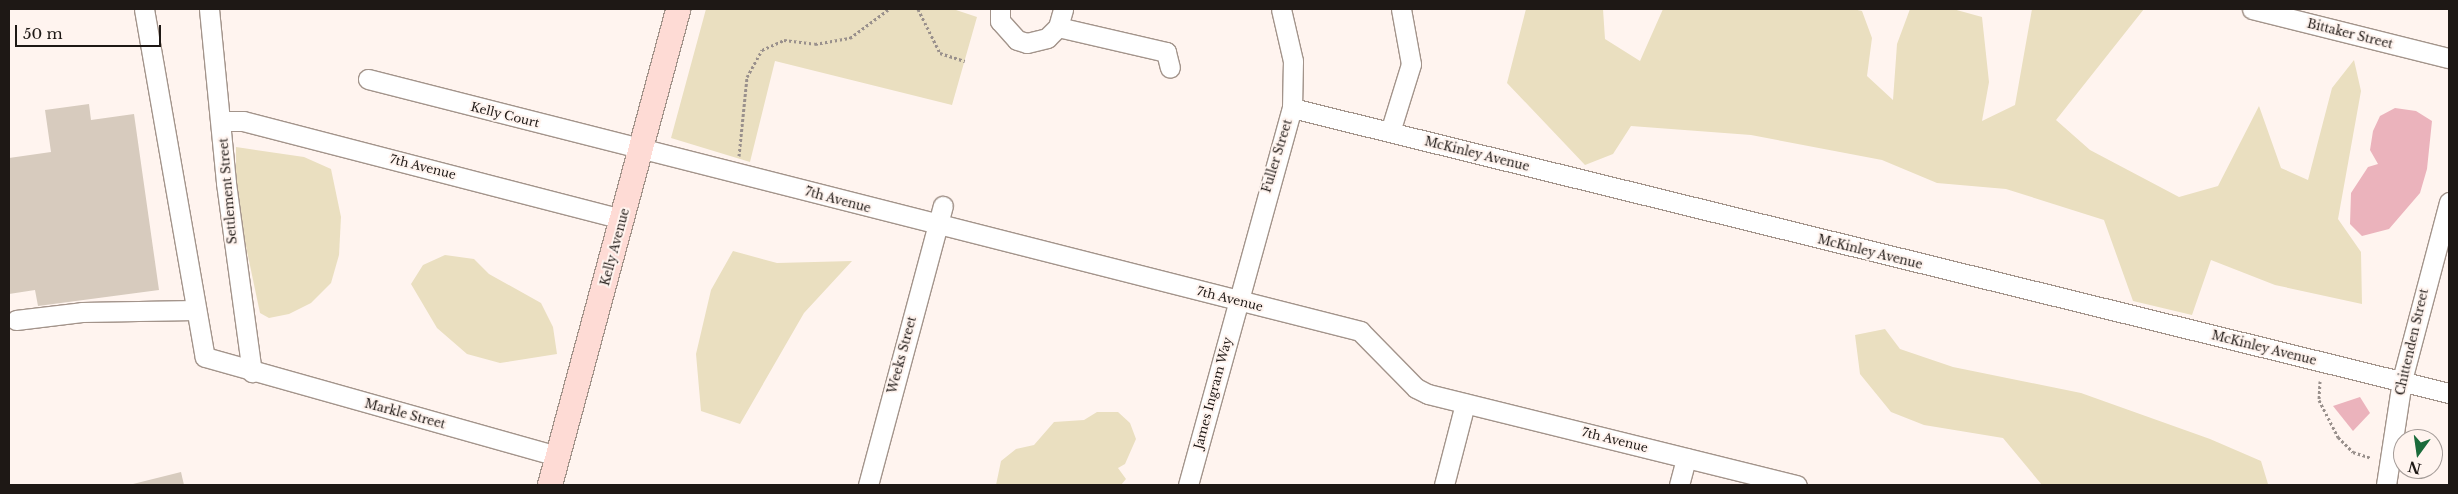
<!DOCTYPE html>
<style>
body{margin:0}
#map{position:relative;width:2458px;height:494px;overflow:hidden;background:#fff4ef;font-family:"Libre Baskerville",serif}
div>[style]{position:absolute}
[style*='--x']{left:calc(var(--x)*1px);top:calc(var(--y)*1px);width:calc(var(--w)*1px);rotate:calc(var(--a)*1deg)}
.green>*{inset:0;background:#eadfc0}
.water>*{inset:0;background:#ebb3bc}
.building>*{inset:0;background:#d7cbbe}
.path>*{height:3px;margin-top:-1.5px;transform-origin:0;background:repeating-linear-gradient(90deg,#99908c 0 2.5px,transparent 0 5px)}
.roads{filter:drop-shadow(1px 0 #a3948b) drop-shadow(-1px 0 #a3948b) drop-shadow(0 1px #a3948b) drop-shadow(0 -1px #a3948b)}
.minor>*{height:19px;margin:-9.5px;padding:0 9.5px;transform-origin:9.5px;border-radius:9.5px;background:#fff}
.major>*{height:24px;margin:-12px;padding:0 12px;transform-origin:12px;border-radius:12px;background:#fedbd5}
span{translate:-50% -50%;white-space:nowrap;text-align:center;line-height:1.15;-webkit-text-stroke:4px #fff4ef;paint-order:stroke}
.street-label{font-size:12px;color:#1e1815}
.frame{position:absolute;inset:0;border:10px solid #1e1815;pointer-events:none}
.north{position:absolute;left:2393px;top:429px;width:50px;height:50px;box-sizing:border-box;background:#fff4ef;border:1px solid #a59c98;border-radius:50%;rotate:194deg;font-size:14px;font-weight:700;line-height:20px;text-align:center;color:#1e1815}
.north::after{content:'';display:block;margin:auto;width:18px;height:22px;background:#1a6b3b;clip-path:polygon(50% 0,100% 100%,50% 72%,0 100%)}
.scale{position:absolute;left:15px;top:25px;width:146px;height:22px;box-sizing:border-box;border:2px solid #1e1815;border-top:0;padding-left:6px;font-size:15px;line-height:18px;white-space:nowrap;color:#1e1815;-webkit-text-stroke:4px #fff4ef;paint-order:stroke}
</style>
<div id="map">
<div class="green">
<div style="clip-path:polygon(706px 9px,953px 9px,977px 17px,952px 105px,775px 61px,750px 162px,671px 138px)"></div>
<div style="clip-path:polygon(1526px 9px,1603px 9px,1605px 39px,1640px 61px,1663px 9px,1853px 9px,1862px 11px,1872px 38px,1867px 76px,1893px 100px,1897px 44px,1910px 9px,1953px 9px,1982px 17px,1989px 82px,1982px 121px,2015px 105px,2032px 9px,2144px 9px,2056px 120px,2090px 150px,2179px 197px,2218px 186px,2259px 106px,2281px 168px,2308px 180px,2332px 88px,2354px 60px,2361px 91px,2338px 219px,2361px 252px,2362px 304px,2275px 285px,2211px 260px,2192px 315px,2133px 301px,2104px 220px,2006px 189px,1937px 183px,1882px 160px,1751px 135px,1631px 126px,1613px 154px,1585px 165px,1507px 83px)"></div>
<div style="clip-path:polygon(236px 147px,304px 157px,331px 169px,341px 217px,339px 255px,331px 283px,311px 303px,289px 314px,269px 318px,260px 313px,236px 199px)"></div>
<div style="clip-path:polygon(733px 251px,777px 263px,852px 261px,804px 313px,740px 424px,701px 411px,696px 354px,711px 290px)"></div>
<div style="clip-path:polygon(445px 255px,474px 259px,489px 274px,541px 303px,553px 327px,557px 354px,500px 363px,467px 354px,437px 328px,411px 284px,423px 265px)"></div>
<div style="clip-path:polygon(1885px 329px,1900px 349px,1953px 367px,2081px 393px,2210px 439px,2261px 461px,2268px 484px,2042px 485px,2003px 438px,1924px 425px,1891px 412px,1860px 374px,1855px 335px)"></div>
<div style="clip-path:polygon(1097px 412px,1118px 412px,1130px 423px,1136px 439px,1125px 464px,1118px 468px,1126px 479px,1121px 485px,996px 485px,1001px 461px,1016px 449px,1034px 445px,1054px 422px,1084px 420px)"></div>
</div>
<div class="water">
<div style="clip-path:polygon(2395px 108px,2416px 111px,2432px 121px,2427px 169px,2420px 193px,2389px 229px,2362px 236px,2350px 224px,2351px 193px,2368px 167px,2378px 164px,2370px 150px,2373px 131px,2380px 116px)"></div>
<div style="clip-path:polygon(2360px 397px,2370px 413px,2353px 431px,2333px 406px)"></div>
</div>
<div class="building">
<div style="clip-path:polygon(89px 104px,91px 120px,134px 114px,159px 290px,38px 306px,35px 290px,9px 294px,9px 158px,51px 152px,45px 110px)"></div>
<div style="clip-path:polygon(181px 472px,184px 485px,129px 485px)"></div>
</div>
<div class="path">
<div style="--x:918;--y:9;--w:49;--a:63.4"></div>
<div style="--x:940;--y:53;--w:26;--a:18"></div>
<div style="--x:739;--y:156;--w:79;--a:-84.2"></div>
<div style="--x:747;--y:77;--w:31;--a:-61"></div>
<div style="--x:762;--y:50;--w:24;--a:-24"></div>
<div style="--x:784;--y:40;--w:31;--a:7"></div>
<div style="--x:815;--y:44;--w:36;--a:-10"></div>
<div style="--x:850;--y:38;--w:49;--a:-36.6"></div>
<div style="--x:2320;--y:381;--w:19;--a:93"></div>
<div style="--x:2319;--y:400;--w:42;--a:62.8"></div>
<div style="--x:2338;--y:437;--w:21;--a:45"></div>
<div style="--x:2353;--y:452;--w:19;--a:18"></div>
</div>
<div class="roads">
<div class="minor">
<div style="--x:144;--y:9;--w:353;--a:80.1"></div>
<div style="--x:205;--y:357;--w:366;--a:15.7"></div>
<div style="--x:209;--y:9;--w:175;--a:84.4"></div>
<div style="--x:226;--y:183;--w:191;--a:82.2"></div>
<div style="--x:1000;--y:9;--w:12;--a:90"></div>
<div style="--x:1000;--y:21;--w:25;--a:48"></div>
<div style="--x:1017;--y:40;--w:10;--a:17"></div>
<div style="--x:1027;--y:43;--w:21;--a:-14"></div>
<div style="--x:1047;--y:38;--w:16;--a:-45"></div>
<div style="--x:1058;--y:27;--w:19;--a:-74"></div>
<div style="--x:2252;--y:9;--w:203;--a:14"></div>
<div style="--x:1058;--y:27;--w:111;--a:13"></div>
<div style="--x:1166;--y:52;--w:16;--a:76"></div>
<div style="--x:368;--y:79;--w:1024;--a:14.25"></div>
<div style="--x:1360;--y:331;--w:80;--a:45.5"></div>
<div style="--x:1416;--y:388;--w:13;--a:27"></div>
<div style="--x:1428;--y:394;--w:380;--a:13.9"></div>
<div style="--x:1292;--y:108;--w:1192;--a:13.84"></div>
<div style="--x:222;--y:121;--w:21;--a:0"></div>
<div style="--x:243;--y:121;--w:392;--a:14.5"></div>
<div style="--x:1390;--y:132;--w:71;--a:-72.8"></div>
<div style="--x:1411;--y:64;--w:56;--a:-100.3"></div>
<div style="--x:16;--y:320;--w:66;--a:-6.9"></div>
<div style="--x:82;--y:312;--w:113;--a:-1"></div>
<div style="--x:868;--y:485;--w:289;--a:-75"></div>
<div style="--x:1188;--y:485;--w:391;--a:-74.6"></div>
<div style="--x:1292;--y:108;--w:47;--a:-88.8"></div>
<div style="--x:1293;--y:61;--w:53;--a:-103"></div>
<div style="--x:1444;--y:485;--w:84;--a:-75.5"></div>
<div style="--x:1679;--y:485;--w:28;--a:-75"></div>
<div style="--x:2386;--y:485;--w:106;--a:-81.3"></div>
<div style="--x:2402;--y:380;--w:184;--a:-75.2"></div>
</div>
<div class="major">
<div style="--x:550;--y:485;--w:493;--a:-74.9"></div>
</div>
</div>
<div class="street-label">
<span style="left:2350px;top:34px;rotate:14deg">Bittaker Street</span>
<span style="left:505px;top:115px;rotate:14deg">Kelly Court</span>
<span style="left:1477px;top:154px;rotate:14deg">McKinley Avenue</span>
<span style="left:1277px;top:156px;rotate:-73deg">Fuller Street</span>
<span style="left:423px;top:167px;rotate:14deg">7th Avenue</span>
<span style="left:228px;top:191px;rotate:-95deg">Settlement Street</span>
<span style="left:838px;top:200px;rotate:15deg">7th Avenue</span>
<span style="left:615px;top:247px;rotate:-75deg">Kelly Avenue</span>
<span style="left:1870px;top:252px;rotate:14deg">McKinley Avenue</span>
<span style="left:1230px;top:299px;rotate:14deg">7th Avenue</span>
<span style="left:2412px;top:342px;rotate:-77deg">Chittenden Street</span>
<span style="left:2264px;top:348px;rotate:14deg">McKinley Avenue</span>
<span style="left:902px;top:355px;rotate:-75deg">Weeks Street</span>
<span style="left:1213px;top:393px;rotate:-75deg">James Ingram Way</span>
<span style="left:405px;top:414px;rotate:15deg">Markle Street</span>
<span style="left:1615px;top:440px;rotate:14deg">7th Avenue</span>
</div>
<div class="frame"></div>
<div class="north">N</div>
<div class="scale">50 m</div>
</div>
